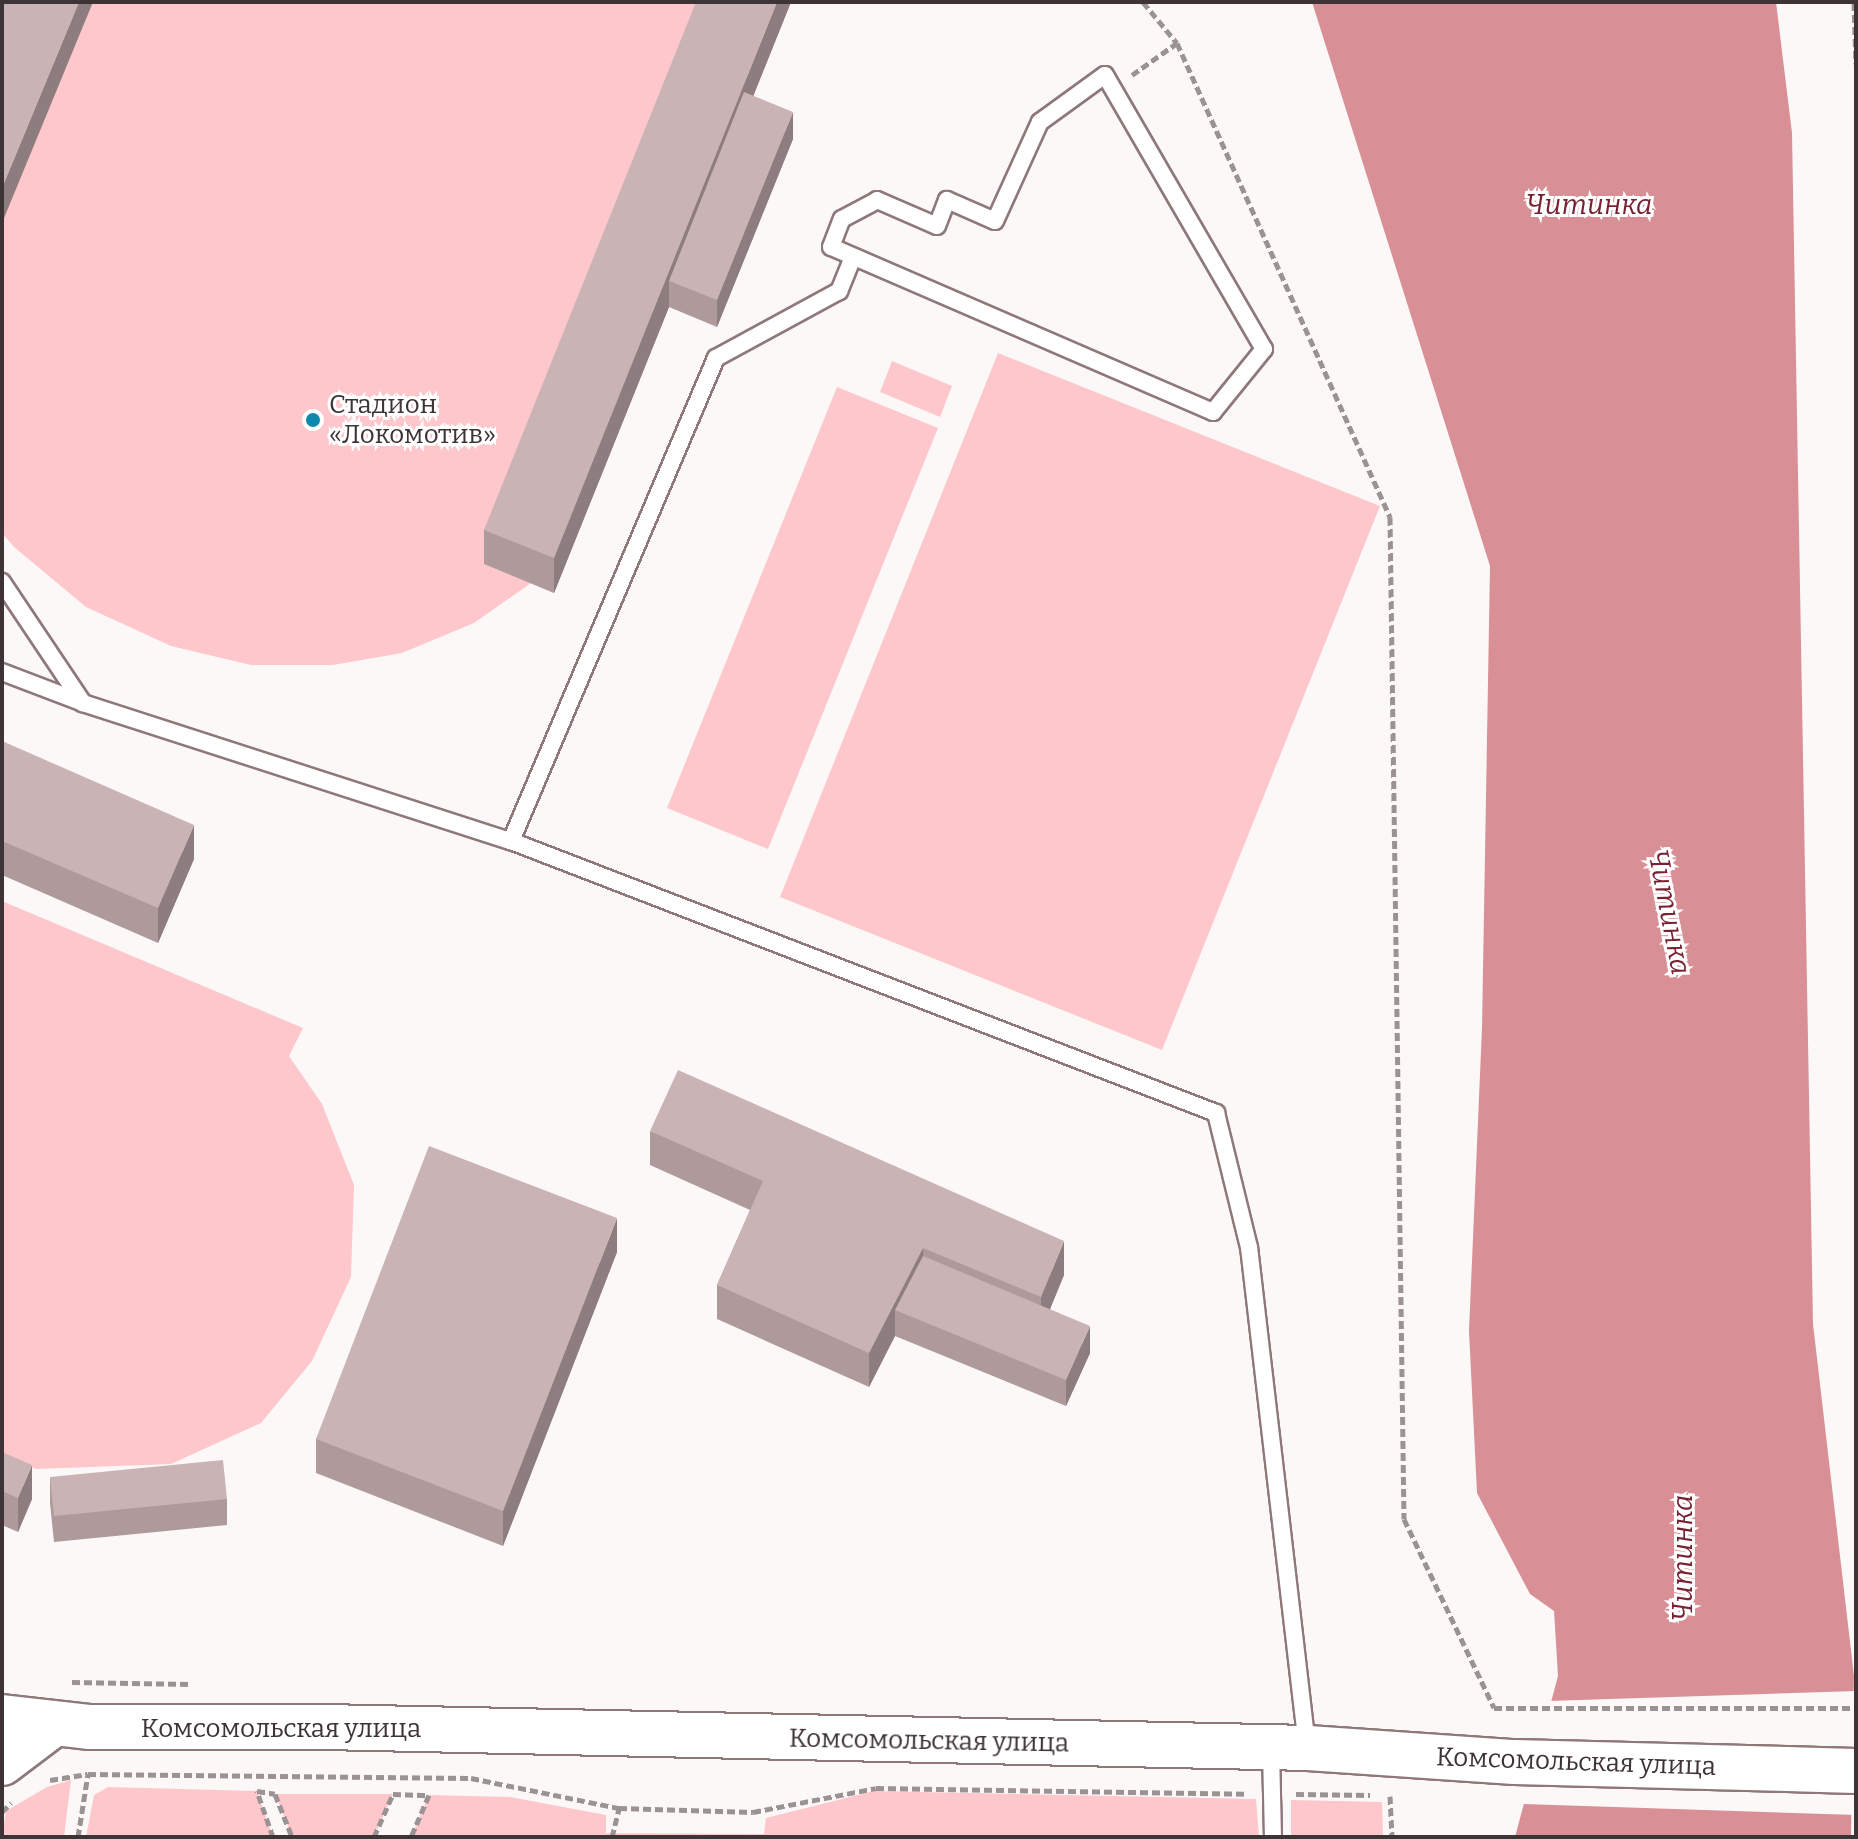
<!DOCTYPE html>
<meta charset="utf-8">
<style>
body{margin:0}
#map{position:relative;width:1858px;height:1839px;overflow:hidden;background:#fdf8f8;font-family:Bitter,serif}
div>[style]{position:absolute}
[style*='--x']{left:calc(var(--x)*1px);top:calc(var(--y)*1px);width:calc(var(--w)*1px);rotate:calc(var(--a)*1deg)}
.green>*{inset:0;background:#fec7cb}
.water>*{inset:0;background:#d88f95}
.pier>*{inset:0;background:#fdf8f8}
.path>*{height:5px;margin-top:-2.5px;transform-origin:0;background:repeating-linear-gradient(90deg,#9a9293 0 8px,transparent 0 12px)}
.roads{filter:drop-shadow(2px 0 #8e7879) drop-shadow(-2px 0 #8e7879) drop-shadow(0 2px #8e7879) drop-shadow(0 -2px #8e7879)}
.service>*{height:16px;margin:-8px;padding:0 8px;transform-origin:8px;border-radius:8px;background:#fff}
.secondary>*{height:44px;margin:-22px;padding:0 22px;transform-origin:22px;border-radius:22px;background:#fff}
.wall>*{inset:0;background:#ae9a9b}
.shaded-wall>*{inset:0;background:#8d7d7e}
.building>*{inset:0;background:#cab3b4}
.dots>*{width:22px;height:22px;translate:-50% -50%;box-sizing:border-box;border:4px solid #fff;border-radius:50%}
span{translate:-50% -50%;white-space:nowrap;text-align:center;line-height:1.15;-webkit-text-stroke:6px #fff;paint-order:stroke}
.poi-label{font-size:26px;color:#3e3435}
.left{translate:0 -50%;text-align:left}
.street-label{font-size:26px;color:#3e3435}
.water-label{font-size:28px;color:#782231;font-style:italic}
.frame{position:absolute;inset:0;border:4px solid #3e3435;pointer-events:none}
</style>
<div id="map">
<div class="green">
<div style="clip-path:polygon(13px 2px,791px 2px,554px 593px,531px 583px,474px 623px,402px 653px,333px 665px,251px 665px,171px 646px,86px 607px,14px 547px,2px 533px,2px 28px)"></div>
<div style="clip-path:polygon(998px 353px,1380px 506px,1162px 1050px,780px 897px)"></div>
<div style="clip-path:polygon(892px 361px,952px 386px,940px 417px,880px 392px)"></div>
<div style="clip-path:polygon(837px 387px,938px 428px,768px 849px,667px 808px)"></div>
<div style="clip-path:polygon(2px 901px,303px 1028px,289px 1056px,322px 1104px,354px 1185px,351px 1277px,312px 1361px,261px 1423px,171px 1464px,36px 1469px,2px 1455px)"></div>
<div style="clip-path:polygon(71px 1780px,64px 1837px,2px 1837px,6px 1811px,47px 1787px)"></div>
<div style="clip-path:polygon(108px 1787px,257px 1791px,273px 1837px,86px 1837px,94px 1795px)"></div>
<div style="clip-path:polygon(874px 1791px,1256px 1799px,1259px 1837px,411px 1837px,429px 1795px,510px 1797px,606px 1815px,606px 1833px,764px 1834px,766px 1818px)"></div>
<div style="clip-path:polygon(275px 1794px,393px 1794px,374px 1837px,292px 1837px)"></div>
<div style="clip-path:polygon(1291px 1800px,1382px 1802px,1383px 1837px,1291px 1837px)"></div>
</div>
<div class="water">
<div style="clip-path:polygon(1312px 2px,1776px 2px,1792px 133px,1813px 1324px,1854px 1676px,1851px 1837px,1515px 1837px,1558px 1676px,1554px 1611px,1530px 1594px,1477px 1493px,1469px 1331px,1482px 1028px,1490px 566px)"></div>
</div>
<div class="pier">
<div style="clip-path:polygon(1856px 1691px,1856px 1815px,1521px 1804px,1548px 1701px)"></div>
</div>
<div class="path">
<div style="--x:1143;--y:2;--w:53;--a:50.3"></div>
<div style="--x:1177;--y:43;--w:520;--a:65.8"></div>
<div style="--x:1390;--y:517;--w:1002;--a:89.2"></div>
<div style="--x:1404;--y:1519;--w:209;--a:64.5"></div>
<div style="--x:1494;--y:1708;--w:362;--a:0"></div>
<div style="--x:1854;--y:2;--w:62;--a:88.2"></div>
<div style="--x:1132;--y:75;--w:55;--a:-35.4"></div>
<div style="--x:72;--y:1682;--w:118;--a:1"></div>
<div style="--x:50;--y:1780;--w:38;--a:-9"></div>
<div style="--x:1296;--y:1794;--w:74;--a:0.8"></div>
<div style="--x:1390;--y:1796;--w:41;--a:87.2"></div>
<div style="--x:2;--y:1812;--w:13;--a:-45"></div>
<div style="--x:78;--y:1837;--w:64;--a:-81"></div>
<div style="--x:88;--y:1774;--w:383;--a:0.6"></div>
<div style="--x:471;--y:1778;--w:151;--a:11.5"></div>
<div style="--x:273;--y:1837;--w:49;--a:-109.2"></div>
<div style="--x:257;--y:1791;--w:18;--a:9"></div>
<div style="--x:275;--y:1794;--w:46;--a:68.4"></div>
<div style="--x:374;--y:1837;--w:47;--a:-66.2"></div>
<div style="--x:393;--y:1794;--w:36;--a:2"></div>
<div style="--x:429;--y:1795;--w:46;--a:113.2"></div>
<div style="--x:612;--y:1837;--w:30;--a:-76"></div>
<div style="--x:619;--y:1808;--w:134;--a:1.7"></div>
<div style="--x:753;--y:1812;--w:125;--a:-11"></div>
<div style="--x:876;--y:1788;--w:370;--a:0.9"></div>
</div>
<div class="roads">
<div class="service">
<div style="--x:1105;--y:75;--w:317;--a:59.9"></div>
<div style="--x:1264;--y:349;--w:81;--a:129"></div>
<div style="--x:1213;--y:412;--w:416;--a:-156.6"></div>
<div style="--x:831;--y:247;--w:30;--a:-69"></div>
<div style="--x:842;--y:219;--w:40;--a:-28"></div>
<div style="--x:877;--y:200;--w:65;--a:23.4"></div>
<div style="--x:937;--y:226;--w:28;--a:-69"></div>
<div style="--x:947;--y:200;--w:52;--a:23.6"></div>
<div style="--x:995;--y:221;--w:109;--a:-65.6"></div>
<div style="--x:1040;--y:122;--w:80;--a:-35.9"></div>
<div style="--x:853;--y:257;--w:37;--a:112"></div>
<div style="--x:839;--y:291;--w:140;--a:151.4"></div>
<div style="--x:716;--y:358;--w:525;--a:113"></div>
<div style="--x:511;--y:841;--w:756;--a:21.1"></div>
<div style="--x:1216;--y:1113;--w:138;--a:76.2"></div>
<div style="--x:1249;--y:1247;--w:502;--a:83.37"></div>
<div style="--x:2;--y:582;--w:146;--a:56.2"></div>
<div style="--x:83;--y:703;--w:450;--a:17.9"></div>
<div style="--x:2;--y:672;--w:87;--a:20.9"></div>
<div style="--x:1271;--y:1750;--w:87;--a:88.7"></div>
</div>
<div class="secondary">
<div style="--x:2;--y:1717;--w:89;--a:6.5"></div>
<div style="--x:90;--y:1727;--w:234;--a:0"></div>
<div style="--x:324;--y:1727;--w:984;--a:1.22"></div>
<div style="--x:1308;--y:1748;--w:207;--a:3.9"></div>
<div style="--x:1515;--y:1762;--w:341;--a:1.5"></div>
<div style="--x:2;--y:1763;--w:61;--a:-37.1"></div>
</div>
</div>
<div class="wall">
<div style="clip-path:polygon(791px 2px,753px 96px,793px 139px,717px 327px,669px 307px,554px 593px,484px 564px,484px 530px)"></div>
<div style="clip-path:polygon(2px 741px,194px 859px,158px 943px,2px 875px)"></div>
<div style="clip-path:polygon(650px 1131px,1064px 1275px,1050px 1309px,1090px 1353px,1066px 1406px,895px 1336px,869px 1387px,717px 1319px,717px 1285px,750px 1210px,650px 1165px)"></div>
<div style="clip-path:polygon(617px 1252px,503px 1546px,316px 1473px,316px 1439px)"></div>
<div style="clip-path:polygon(2px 1452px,32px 1499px,18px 1532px,2px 1525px)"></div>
<div style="clip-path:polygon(50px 1477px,227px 1499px,227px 1525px,54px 1542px,50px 1503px)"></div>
</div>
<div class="shaded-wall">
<div style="clip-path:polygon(79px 2px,93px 2px,2px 223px,2px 188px)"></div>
<div style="clip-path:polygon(777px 2px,791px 2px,678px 284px,669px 281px,669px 307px,554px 593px,554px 558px)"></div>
<div style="clip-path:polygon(793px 112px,793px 139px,717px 327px,717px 300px)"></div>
<div style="clip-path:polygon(194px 825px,194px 859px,158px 943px,158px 908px)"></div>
<div style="clip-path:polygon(617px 1218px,617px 1252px,503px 1546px,503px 1511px)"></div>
<div style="clip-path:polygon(1064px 1241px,1064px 1275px,1041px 1331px,1041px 1297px)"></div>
<div style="clip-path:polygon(923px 1248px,923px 1282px,895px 1310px,895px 1336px,869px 1387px,869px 1353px)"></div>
<div style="clip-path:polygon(1090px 1326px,1090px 1353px,1066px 1406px,1066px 1380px)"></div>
<div style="clip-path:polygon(32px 1465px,32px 1499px,18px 1532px,18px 1498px)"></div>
</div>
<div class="building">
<div style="clip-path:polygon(2px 2px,79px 2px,2px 188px)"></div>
<div style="clip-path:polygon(696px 2px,777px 2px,554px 558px,484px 530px)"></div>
<div style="clip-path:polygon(744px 92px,793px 112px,717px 300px,669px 281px)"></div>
<div style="clip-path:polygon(2px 741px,194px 825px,158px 908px,2px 841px)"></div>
<div style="clip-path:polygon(678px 1070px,1064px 1241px,1041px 1297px,923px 1248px,869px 1353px,717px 1285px,763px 1181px,650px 1131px)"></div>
<div style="clip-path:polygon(429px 1146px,617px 1218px,503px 1511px,316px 1439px)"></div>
<div style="clip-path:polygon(923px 1256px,1090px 1326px,1066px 1380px,895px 1310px)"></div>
<div style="clip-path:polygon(2px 1452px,32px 1465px,18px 1498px,2px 1491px)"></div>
<div style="clip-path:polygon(223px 1460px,227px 1499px,54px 1516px,50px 1477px)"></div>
</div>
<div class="dots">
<div style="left:313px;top:420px;background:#0e89ac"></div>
</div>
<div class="poi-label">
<span class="left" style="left:329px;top:420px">Стадион<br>«Локомотив»</span>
</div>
<div class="street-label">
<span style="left:281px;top:1729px">Комсомольская улица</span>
<span style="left:929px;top:1741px;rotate:1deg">Комсомольская улица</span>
<span style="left:1576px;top:1762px;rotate:2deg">Комсомольская улица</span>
</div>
<div class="water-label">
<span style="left:1589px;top:205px">Читинка</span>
<span style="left:1669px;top:912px;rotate:79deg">Читинка</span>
<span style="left:1683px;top:1558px;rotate:-90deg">Читинка</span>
</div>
<div class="frame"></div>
</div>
